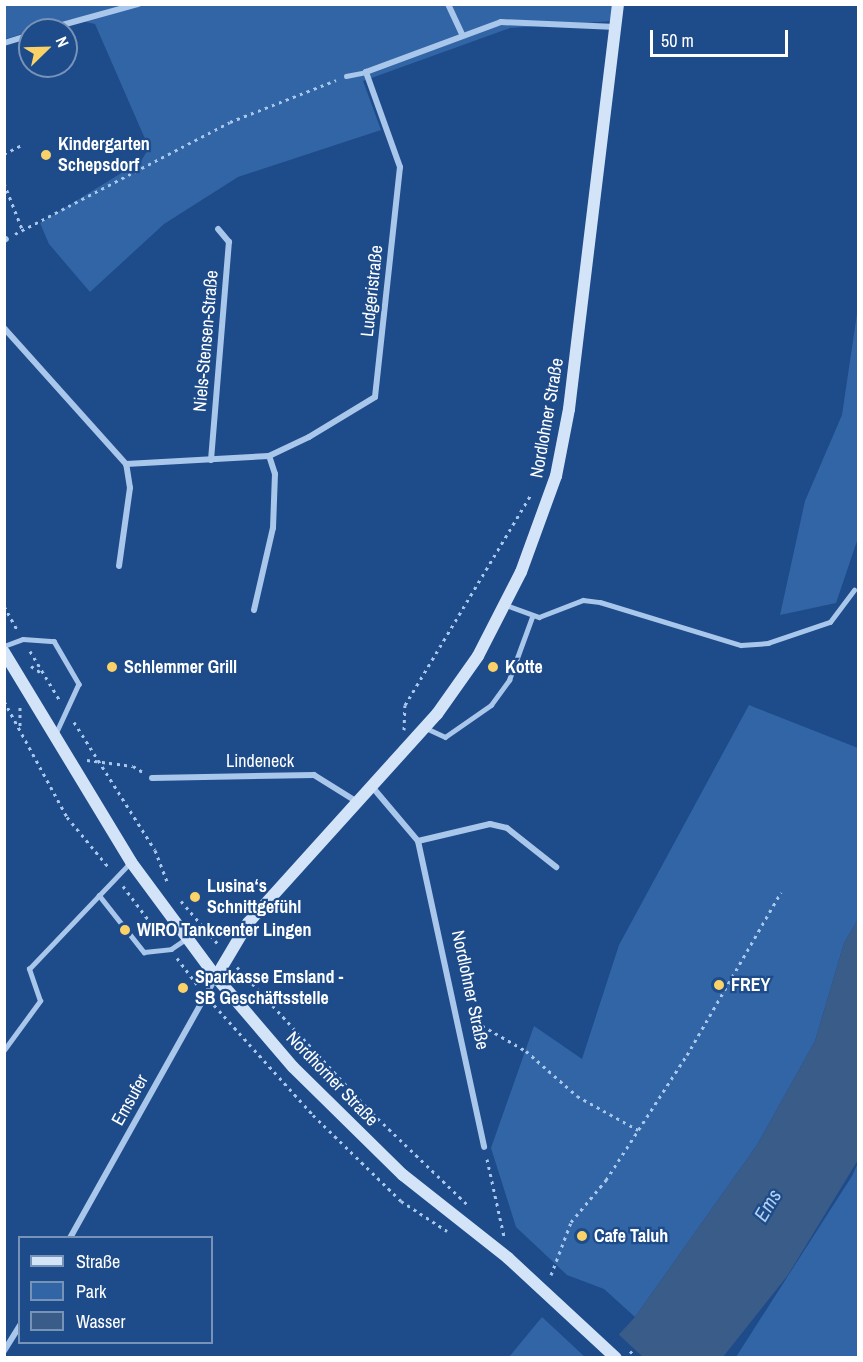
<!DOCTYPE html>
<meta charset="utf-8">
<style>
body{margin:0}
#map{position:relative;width:863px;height:1362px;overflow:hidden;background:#1e4b89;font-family:"Archivo Narrow",sans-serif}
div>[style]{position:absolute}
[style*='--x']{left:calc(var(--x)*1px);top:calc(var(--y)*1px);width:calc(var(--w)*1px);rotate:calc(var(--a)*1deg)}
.green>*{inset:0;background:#3265a6}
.water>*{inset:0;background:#3a5c88}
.pier>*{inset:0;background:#1e4b89}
.path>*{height:3px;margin-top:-1.5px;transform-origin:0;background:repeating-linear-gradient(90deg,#a9c6eb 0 3px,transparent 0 7.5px)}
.lane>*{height:4.5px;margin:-2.25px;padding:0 2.25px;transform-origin:2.25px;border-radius:2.25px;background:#a9c6eb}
.street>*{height:6px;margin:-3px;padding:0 3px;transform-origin:3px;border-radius:3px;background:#a9c6eb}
.secondary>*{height:12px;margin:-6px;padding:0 6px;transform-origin:6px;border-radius:6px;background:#d4e4f8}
.dots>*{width:16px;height:16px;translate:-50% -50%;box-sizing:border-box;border:3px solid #1e4b89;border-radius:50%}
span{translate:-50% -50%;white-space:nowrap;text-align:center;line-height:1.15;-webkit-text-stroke:4.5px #1e4b89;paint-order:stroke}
.poi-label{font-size:18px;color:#fff;font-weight:700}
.left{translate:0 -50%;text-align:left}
.street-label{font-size:18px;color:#fff}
.water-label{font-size:20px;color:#b4d0f2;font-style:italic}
.frame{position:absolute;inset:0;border:6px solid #fff;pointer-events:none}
.legend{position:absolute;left:18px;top:1236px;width:195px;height:108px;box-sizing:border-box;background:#1e4b89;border:2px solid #7893b8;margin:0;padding:8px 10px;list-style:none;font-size:18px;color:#fff}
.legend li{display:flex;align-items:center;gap:12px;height:30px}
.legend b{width:30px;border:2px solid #7893b8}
.north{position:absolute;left:18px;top:18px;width:60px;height:60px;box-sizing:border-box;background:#1e4b89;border:2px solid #7893b8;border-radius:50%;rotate:67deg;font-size:16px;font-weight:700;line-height:24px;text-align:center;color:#fff}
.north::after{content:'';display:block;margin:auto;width:21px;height:27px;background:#fad268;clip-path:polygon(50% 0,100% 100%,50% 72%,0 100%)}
.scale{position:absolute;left:650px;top:30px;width:138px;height:27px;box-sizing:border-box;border:3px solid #fff;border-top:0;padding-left:8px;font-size:18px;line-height:21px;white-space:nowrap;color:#fff;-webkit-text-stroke:4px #1e4b89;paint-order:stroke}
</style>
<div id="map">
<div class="green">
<div style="clip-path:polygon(4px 5px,613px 5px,612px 21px,510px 28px,363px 81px,381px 130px,238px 177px,164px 224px,90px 292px,49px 244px,40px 223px,141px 161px,149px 148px,95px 24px,72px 19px,5px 39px)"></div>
<div style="clip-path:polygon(858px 307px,858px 538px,836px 603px,780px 615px,805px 501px,842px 415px)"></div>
<div style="clip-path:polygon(749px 705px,858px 748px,858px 919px,844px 943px,815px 1041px,757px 1145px,635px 1317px,604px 1289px,567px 1275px,516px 1227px,491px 1148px,534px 1026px,582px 1059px,619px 945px)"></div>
<div style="clip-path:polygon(858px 1163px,858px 1357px,736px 1357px,852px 1176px)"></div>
<div style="clip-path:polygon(542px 1317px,585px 1357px,509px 1357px)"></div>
</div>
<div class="water">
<div style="clip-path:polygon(858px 919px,858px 1160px,788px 1275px,723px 1357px,597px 1358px,635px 1317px,757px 1145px,815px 1041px,844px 943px)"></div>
</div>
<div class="pier">
<div style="clip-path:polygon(617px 1333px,644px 1358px,594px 1358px)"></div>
</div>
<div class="path">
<div style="--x:4;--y:154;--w:22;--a:-27"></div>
<div style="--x:4;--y:183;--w:49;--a:68.6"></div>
<div style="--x:15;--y:234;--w:242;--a:-27.5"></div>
<div style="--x:230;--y:122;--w:114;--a:-21.6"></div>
<div style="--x:4;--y:606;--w:26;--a:61"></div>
<div style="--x:30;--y:651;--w:56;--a:58.9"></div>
<div style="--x:31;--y:666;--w:14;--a:34"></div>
<div style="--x:4;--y:701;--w:132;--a:61.5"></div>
<div style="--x:67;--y:817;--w:67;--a:50.4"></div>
<div style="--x:20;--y:707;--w:20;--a:90"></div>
<div style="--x:74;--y:722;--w:151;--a:57.7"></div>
<div style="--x:155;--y:850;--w:36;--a:69"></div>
<div style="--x:404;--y:730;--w:25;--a:-88"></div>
<div style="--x:405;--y:705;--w:247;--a:-59.1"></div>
<div style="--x:87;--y:760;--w:46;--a:7.4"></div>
<div style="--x:133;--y:766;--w:13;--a:32"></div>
<div style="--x:123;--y:886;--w:65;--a:53.1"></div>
<div style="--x:181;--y:901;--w:57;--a:49.3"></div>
<div style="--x:177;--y:958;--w:35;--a:53"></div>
<div style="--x:237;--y:967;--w:192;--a:47.3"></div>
<div style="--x:367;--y:1108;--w:141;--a:43.9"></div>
<div style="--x:214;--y:1005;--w:148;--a:48"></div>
<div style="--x:313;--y:1115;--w:123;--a:44.3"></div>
<div style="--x:401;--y:1201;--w:55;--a:33.1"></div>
<div style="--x:469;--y:1018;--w:66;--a:30.1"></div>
<div style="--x:526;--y:1051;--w:68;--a:41.4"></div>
<div style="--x:577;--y:1096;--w:70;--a:29.1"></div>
<div style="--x:487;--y:1159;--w:79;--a:77.6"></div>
<div style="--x:551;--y:1275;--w:57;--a:-69.3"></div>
<div style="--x:571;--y:1222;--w:55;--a:-50.2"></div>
<div style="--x:606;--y:1180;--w:149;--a:-57.1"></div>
<div style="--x:687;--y:1055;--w:188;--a:-60"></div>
<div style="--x:630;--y:1351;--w:10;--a:45"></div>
</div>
<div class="lane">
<div style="--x:346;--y:76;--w:20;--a:-11"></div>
<div style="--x:506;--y:605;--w:35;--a:20"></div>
<div style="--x:539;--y:617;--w:47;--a:-21.1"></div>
<div style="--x:583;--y:600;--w:17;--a:7"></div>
<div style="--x:600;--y:602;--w:147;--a:17"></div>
<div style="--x:741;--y:645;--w:27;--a:-4"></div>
<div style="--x:768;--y:643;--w:65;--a:-18.7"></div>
<div style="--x:830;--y:622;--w:40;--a:-53"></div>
<div style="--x:4;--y:646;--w:20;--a:-20"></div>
<div style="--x:23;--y:639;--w:31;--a:4"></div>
<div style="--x:54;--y:641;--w:50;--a:59.8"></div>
<div style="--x:79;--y:684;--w:55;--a:114.7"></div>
<div style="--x:426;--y:728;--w:21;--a:25"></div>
<div style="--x:445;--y:737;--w:56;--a:-34.8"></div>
<div style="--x:491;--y:705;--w:31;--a:-54"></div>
<div style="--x:509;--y:680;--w:67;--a:-69.9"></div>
<div style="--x:99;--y:895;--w:73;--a:51.7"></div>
<div style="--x:144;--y:952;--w:27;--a:-6"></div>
<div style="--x:171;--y:949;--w:18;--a:-34"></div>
<div style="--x:4;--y:1050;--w:61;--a:-53.7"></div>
<div style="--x:40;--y:1001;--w:34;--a:-109"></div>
<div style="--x:29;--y:969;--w:148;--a:-46.4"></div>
</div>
<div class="street">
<div style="--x:448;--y:4;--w:33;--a:65"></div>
<div style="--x:44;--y:30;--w:98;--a:-15.5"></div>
<div style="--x:4;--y:43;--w:27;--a:-17"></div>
<div style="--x:4;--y:240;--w:2;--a:-27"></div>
<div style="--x:4;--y:328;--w:183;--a:48.1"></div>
<div style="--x:126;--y:464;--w:143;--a:-3.2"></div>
<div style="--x:269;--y:456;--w:44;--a:-25.4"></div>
<div style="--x:309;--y:437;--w:77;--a:-31.2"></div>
<div style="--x:375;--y:397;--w:231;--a:-83.8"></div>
<div style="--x:400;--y:167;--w:101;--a:-109.7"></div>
<div style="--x:366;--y:72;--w:144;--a:-20.3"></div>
<div style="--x:501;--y:22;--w:115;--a:2.5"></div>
<div style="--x:211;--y:460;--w:219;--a:-85.3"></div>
<div style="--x:229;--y:242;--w:17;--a:-130"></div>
<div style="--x:119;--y:566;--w:79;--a:-82"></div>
<div style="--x:130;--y:488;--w:24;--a:-99"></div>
<div style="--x:254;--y:610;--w:84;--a:-77"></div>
<div style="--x:273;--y:528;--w:54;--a:-87.9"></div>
<div style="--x:275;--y:474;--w:19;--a:-108"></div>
<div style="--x:152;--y:778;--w:162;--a:-1.1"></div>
<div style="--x:314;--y:775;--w:53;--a:31.9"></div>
<div style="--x:374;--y:789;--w:68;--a:49.8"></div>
<div style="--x:418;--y:841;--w:313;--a:77.8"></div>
<div style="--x:418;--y:841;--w:74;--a:-13.3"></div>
<div style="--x:490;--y:824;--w:17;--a:13"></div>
<div style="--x:507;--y:828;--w:63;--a:38.5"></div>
<div style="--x:70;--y:1238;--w:299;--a:-60.8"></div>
<div style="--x:4;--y:1351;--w:31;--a:-58"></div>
</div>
<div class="secondary">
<div style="--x:4;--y:652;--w:245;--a:58.8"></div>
<div style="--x:131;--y:862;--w:143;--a:53.5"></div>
<div style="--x:216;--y:977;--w:118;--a:49.5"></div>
<div style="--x:293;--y:1067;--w:154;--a:44.5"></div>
<div style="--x:403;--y:1175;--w:134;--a:38.3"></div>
<div style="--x:508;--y:1258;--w:147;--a:42.8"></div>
<div style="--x:216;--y:977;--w:63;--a:-59.3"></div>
<div style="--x:248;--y:923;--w:282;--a:-47.9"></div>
<div style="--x:437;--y:714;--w:71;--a:-54.7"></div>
<div style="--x:478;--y:656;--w:94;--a:-62.9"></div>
<div style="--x:521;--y:572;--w:102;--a:-70"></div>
<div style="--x:556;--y:476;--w:68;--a:-79"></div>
<div style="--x:569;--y:409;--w:408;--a:-83.1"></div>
</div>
<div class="dots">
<div style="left:46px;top:155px;background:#fad268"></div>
<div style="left:112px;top:667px;background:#fad268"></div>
<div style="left:493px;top:667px;background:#fad268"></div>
<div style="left:195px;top:897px;background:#fad268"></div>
<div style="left:125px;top:930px;background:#fad268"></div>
<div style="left:719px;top:985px;background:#fad268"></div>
<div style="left:183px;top:988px;background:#fad268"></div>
<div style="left:582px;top:1236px;background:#fad268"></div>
</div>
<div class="poi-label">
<span class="left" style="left:58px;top:155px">Kindergarten<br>Schepsdorf</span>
<span class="left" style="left:124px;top:667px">Schlemmer Grill</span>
<span class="left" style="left:505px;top:667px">Kotte</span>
<span class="left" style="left:207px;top:897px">Lusina‘s<br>Schnittgefühl</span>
<span class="left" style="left:137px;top:930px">WIRO Tankcenter Lingen</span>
<span class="left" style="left:195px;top:988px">Sparkasse Emsland -<br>SB Geschäftsstelle</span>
<span class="left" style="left:731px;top:985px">FREY</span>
<span class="left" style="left:594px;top:1236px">Cafe Taluh</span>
</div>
<div class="street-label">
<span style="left:372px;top:291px;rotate:-84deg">Ludgeristraße</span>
<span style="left:206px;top:341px;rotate:-85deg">Niels-Stensen-Straße</span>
<span style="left:547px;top:418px;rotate:-80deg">Nordlohner Straße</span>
<span style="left:260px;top:761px">Lindeneck</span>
<span style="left:470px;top:990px;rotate:78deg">Nordlohner Straße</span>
<span style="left:332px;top:1079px;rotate:46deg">Nordhorner Straße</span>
<span style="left:130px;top:1100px;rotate:-61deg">Emsufer</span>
</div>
<div class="water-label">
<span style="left:767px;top:1205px;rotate:-59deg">Ems</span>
</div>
<div class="frame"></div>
<ul class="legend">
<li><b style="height:8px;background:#d4e4f8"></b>Straße</li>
<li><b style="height:16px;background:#3265a6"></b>Park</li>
<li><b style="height:16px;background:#3a5c88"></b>Wasser</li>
</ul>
<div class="north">N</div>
<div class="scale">50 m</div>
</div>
